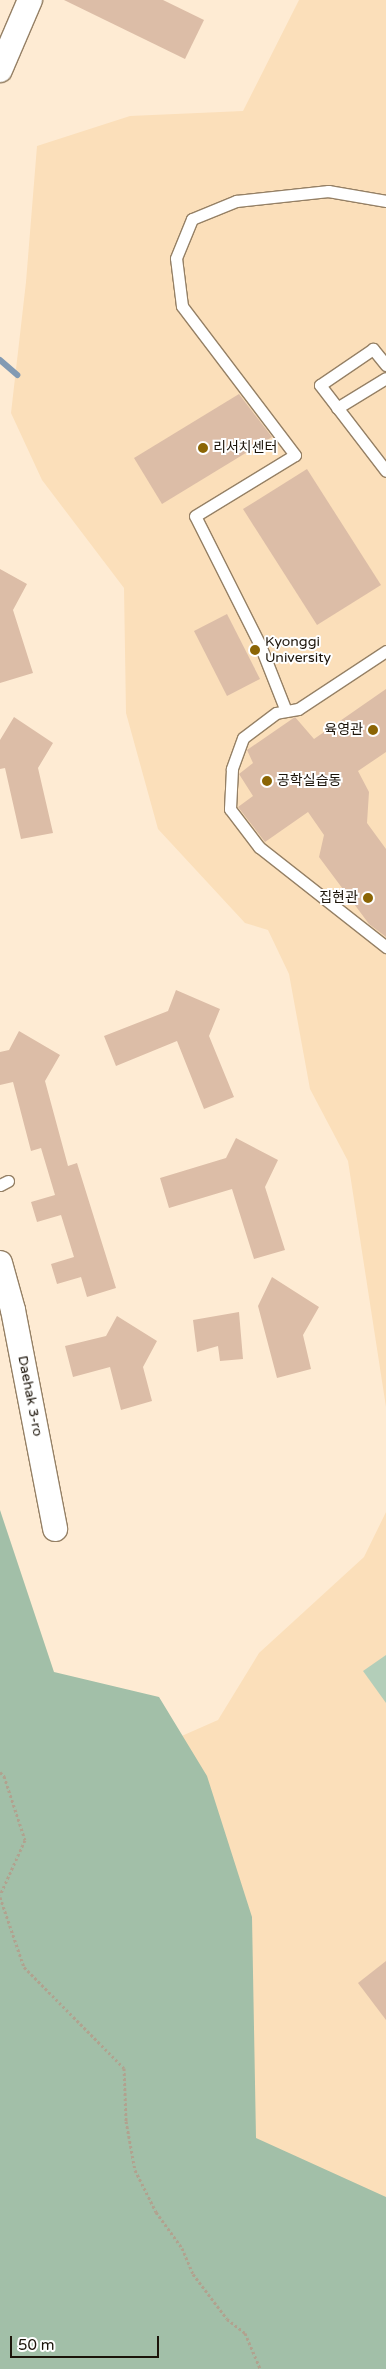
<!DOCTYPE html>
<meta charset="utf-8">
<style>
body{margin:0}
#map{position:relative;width:386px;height:2369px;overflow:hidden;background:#feebd3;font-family:"Varela Round","Noto Sans KR",sans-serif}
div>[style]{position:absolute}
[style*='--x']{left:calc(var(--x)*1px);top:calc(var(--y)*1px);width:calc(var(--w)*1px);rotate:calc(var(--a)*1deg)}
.built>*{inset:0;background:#fbdfba}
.green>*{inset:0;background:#b3ceb9}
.forest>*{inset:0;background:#a2bfa8}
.stream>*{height:6px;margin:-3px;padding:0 3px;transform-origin:3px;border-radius:3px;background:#829ab3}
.building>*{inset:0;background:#dcbda7}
.path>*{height:3px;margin-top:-1.5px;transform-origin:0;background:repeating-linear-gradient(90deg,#b1a28f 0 2.5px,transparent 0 5px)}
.roads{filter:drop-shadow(1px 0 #958065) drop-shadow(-1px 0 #958065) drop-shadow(0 1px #958065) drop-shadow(0 -1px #958065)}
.lane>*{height:11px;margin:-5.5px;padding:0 5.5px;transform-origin:5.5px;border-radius:5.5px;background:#fff}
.street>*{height:24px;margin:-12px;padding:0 12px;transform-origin:12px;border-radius:12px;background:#fff}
.dots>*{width:14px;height:14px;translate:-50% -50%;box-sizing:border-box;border:2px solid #fff;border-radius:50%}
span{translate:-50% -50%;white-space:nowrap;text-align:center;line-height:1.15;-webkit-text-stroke:4px #fff;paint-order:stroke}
.poi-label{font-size:14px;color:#1c140a}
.left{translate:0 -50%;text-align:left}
.right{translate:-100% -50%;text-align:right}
.street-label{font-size:14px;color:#1c140a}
.scale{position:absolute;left:10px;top:2336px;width:149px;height:22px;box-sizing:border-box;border:2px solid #1c140a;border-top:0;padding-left:6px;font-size:15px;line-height:18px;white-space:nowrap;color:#1c140a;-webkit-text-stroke:4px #fff;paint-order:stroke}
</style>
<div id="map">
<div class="built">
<div style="clip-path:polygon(299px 0,386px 0,386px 1407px,348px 1161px,310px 1089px,289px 974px,268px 930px,245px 923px,158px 829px,126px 713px,124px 588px,42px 480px,11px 413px,26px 282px,37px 146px,130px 116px,243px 111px)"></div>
<div style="clip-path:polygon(386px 1512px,386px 2369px,7px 2369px,0 1816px,218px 1720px,259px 1653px,364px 1557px)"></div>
</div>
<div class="green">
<div style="clip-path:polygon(386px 1655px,386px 1703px,363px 1671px)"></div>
</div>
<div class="forest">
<div style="clip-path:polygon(0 1510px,54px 1672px,159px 1697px,207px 1776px,252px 1917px,256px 2138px,386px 2197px,386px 2369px,0 2369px)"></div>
</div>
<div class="stream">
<div style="--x:0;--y:360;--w:23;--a:41"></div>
</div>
<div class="building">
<div style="clip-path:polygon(64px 0,163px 0,204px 20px,185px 59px)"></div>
<div style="clip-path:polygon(239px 394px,272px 437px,162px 504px,134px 458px)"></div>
<div style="clip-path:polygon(307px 469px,381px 585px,317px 625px,243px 509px)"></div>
<div style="clip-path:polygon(0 569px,27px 584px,13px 610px,33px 673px,0 683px)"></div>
<div style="clip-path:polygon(227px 614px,260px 679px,227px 696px,194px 631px)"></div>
<div style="clip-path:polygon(386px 689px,386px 752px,358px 771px,369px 792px,367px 823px,386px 849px,386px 937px,369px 924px,319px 857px,324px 835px,308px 812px,265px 842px,238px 807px,253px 796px,239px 774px,253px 763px,247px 750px,295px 717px,314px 739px)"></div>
<div style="clip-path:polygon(14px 717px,53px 743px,38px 768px,53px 833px,21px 839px,5px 768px,0 769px,0 740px)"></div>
<div style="clip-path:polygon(176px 990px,220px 1009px,209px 1036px,234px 1097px,204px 1109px,177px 1041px,116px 1066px,104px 1036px,168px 1011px)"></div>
<div style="clip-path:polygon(19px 1031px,60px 1055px,45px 1081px,68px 1166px,77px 1163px,116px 1288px,87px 1297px,81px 1277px,57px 1284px,51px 1264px,74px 1257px,61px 1215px,37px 1222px,31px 1202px,55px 1195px,41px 1148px,31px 1151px,13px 1082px,0 1085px,0 1052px,9px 1050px)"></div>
<div style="clip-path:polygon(236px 1138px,278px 1160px,265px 1187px,285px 1250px,254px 1259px,232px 1189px,169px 1208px,160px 1178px,226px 1158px)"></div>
<div style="clip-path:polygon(272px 1277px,319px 1307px,303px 1335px,311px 1369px,277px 1378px,258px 1306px)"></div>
<div style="clip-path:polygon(239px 1312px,243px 1359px,220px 1361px,218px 1346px,197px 1352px,193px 1320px)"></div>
<div style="clip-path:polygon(117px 1316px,157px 1341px,143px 1367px,152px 1401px,121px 1410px,110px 1367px,73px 1377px,65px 1346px,106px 1336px)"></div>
<div style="clip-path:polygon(386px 1961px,386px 2020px,358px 1983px)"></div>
</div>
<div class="path">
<div style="--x:0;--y:1772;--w:6;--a:45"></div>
<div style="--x:4;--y:1776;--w:67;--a:71.8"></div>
<div style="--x:25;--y:1840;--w:60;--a:114.4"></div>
<div style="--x:0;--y:1897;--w:74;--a:71.1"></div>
<div style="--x:24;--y:1967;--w:142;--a:45.3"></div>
<div style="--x:124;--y:2068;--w:53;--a:87.8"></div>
<div style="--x:126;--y:2121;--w:50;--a:79.6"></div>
<div style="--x:135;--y:2170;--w:47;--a:63.4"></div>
<div style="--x:156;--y:2212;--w:44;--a:54.2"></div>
<div style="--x:182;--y:2248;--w:28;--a:67"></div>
<div style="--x:193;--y:2274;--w:56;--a:52.9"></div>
<div style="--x:227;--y:2319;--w:23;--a:38"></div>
<div style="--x:245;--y:2333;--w:39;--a:67"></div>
</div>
<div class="roads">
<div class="lane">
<div style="--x:386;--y:365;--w:21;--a:-129"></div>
<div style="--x:373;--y:349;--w:64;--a:145.8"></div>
<div style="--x:320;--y:385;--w:108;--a:52.5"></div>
<div style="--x:337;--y:408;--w:57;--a:-31.5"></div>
<div style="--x:386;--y:651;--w:105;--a:146.6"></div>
<div style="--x:298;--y:709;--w:22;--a:170"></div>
<div style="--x:276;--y:713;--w:41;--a:142.9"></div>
<div style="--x:243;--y:738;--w:33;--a:110"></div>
<div style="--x:232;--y:769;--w:40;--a:92.9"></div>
<div style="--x:230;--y:809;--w:48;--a:52.7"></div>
<div style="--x:259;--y:847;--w:162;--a:38.2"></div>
<div style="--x:286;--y:711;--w:71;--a:-111.5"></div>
<div style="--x:260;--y:645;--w:144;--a:-116.7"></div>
<div style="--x:195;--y:516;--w:117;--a:-31.4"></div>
<div style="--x:295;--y:455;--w:187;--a:-127.2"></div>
<div style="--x:182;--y:306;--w:48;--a:-97.1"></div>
<div style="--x:176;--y:258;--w:42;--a:-67.7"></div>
<div style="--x:192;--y:219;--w:48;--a:-22.2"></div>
<div style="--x:236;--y:201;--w:93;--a:-6.2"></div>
<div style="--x:328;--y:191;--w:59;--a:9.8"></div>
<div style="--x:0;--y:1185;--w:9;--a:-27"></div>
</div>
<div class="street">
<div style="--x:0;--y:70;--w:76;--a:-66.8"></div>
<div style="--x:0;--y:1263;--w:49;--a:74.5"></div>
<div style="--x:13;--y:1310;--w:223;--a:79.1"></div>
</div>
</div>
<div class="dots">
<div style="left:203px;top:448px;background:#8b6505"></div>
<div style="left:255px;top:650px;background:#8b6505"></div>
<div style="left:373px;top:730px;background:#8b6505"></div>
<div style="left:267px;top:781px;background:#8b6505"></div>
<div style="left:368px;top:898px;background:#8b6505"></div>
</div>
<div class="poi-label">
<span class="left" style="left:213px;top:448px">리서치센터</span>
<span class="left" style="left:265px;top:650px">Kyonggi<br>University</span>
<span class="right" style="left:363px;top:730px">육영관</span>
<span class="left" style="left:277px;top:781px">공학실습동</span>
<span class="right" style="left:358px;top:898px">집현관</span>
</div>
<div class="street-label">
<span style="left:30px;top:1396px;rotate:79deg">Daehak 3-ro</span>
</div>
<div class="scale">50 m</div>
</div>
